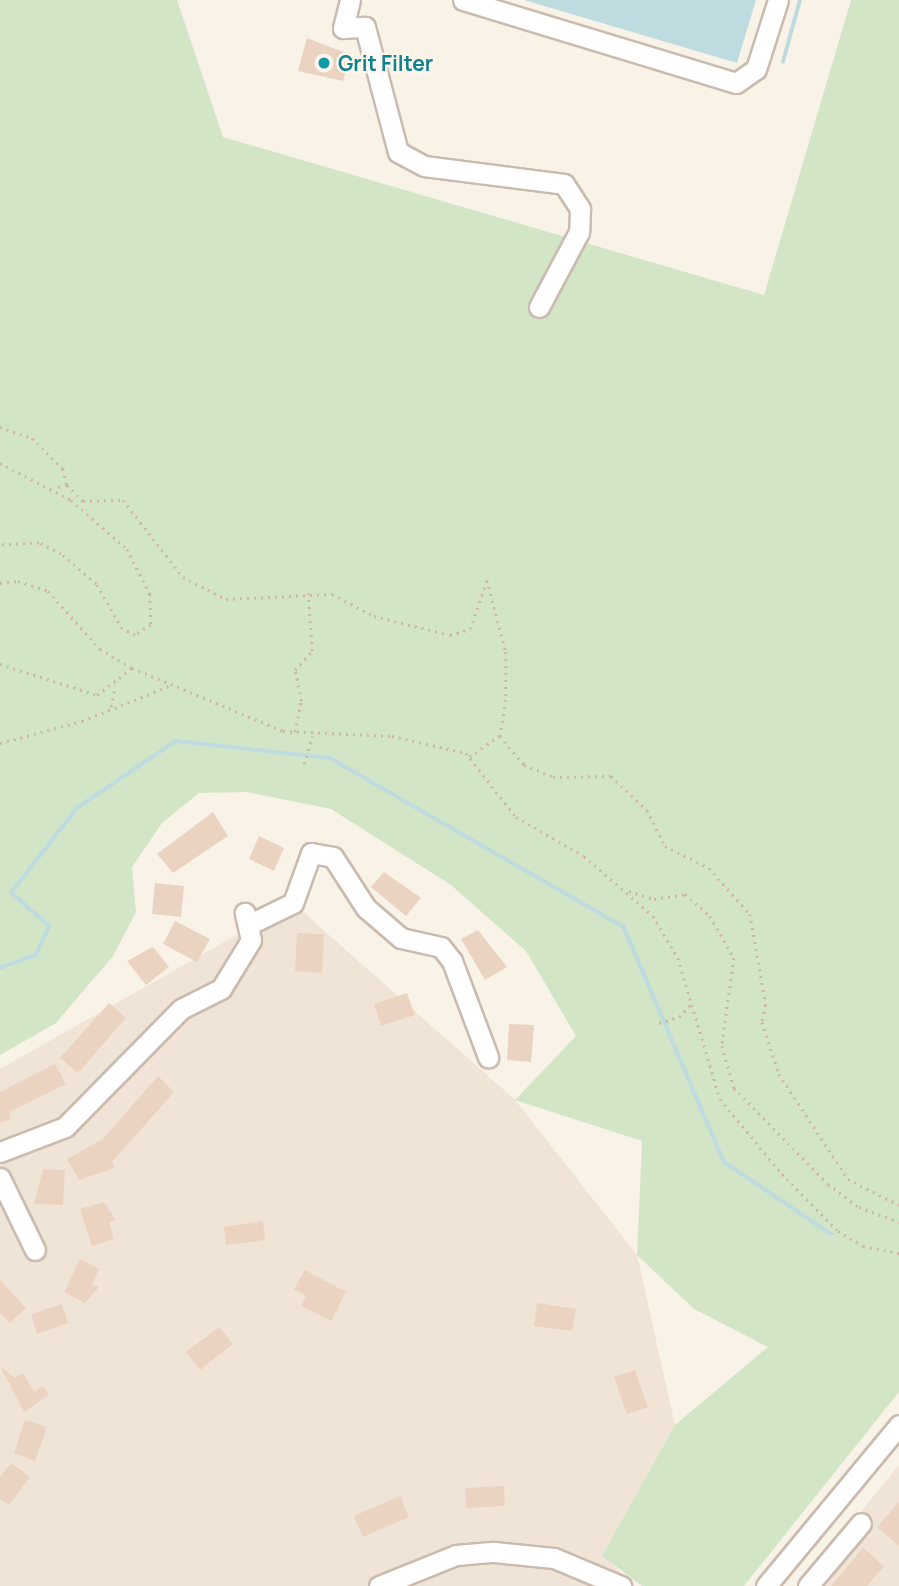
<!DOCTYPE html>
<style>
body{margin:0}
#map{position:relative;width:899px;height:1586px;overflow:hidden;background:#f9f2e7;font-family:Manrope,sans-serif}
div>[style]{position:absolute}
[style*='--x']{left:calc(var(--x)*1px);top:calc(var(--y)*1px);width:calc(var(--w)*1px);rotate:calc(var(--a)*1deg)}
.residential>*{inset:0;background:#f0e4d6}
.green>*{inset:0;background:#d3e5c7}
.water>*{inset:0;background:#bedbe0}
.stream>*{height:3.5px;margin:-1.75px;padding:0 1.75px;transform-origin:1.75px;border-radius:1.75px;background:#bedbe0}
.building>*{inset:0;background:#ebd3c2}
.path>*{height:2.5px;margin-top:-1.25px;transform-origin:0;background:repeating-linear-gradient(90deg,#d0b6a5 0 2px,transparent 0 7px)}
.roads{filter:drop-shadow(2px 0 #cabbae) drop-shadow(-2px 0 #cabbae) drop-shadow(0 2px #cabbae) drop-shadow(0 -2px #cabbae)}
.minor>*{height:19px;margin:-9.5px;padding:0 9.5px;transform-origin:9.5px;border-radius:9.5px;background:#fff}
.dots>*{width:19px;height:19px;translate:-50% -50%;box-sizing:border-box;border:4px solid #fdf6ed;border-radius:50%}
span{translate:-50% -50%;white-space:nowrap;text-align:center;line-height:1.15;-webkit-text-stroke:5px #fdf6ed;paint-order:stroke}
.culture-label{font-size:21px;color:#0d838f;font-weight:700}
.left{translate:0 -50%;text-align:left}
</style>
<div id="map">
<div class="residential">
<div style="clip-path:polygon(293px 903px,515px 1100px,637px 1255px,675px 1425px,603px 1555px,634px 1586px,0 1586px,0 1069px)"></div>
<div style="clip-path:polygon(899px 1465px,899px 1586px,800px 1586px)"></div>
</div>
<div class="green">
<div style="clip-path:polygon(0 0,177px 0,223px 137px,764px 295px,851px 0,899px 0,899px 1392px,744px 1586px,642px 1586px,602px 1556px,675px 1425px,768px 1347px,694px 1309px,637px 1255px,642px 1141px,515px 1100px,576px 1036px,526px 951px,451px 885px,331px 809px,247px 792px,199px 793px,162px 823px,132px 867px,136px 912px,113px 956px,56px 1023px,0 1055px)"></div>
</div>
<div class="water">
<div style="clip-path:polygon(524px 0,756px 0,737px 63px)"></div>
</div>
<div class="stream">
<div style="--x:783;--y:62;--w:64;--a:-74.7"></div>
<div style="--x:0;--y:968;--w:38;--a:-20"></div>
<div style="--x:36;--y:955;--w:32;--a:-66"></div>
<div style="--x:49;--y:926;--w:50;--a:-139"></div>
<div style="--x:11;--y:893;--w:108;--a:-52.2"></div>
<div style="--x:77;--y:808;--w:120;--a:-34.1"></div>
<div style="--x:176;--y:741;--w:155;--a:6.3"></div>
<div style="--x:330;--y:758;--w:339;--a:29.9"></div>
<div style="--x:624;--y:927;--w:255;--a:66.9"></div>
<div style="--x:724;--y:1162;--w:129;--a:33.9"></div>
</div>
<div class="building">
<div style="clip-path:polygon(307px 38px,351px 55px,343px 81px,298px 71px)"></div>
<div style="clip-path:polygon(213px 812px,228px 836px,173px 873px,157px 854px)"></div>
<div style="clip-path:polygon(259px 836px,284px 848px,274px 871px,249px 859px)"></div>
<div style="clip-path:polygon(384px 872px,421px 898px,406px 916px,371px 887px)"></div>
<div style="clip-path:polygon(155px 883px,184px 886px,181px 917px,152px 914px)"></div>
<div style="clip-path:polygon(175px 921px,210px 939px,197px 962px,163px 944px)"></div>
<div style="clip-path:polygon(478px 930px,507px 967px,485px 980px,461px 939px)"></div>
<div style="clip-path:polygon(297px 933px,324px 934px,322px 973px,295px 971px)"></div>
<div style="clip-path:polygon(153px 947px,169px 967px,146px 985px,127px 961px)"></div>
<div style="clip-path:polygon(407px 993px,415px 1015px,381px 1026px,374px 1004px)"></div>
<div style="clip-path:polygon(109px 1003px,126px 1018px,78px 1073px,60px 1058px)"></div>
<div style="clip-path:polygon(509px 1024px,534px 1025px,531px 1062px,507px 1060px)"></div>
<div style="clip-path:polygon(55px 1064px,66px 1084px,9px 1112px,11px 1119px,0 1123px,0 1092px)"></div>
<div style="clip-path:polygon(158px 1076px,174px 1092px,112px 1162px,115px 1168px,79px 1180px,67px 1159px,103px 1139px)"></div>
<div style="clip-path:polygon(43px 1169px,65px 1170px,63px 1205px,34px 1204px)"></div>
<div style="clip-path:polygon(104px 1202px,116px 1220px,109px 1222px,114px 1239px,92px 1246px,80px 1209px)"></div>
<div style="clip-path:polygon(263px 1221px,265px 1240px,226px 1245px,224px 1227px)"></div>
<div style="clip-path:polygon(80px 1259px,99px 1269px,92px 1284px,99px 1287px,85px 1303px,64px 1292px)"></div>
<div style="clip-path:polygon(305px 1270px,346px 1292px,331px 1321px,301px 1306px,306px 1296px,294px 1289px)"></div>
<div style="clip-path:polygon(0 1280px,26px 1308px,10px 1323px,0 1313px)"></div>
<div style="clip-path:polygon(537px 1303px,576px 1309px,572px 1331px,534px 1326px)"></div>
<div style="clip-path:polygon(62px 1304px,68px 1323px,37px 1334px,31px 1314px)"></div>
<div style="clip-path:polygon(219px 1327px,233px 1344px,200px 1370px,186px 1352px)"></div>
<div style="clip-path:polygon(0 1366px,15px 1378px,23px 1373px,34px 1392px,43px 1386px,49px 1395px,24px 1412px)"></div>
<div style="clip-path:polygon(635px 1370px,648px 1407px,627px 1414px,614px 1377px)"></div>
<div style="clip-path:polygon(25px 1420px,47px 1427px,35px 1461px,14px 1453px)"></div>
<div style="clip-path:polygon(11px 1463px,30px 1477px,9px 1505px,0 1499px,0 1477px)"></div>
<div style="clip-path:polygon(504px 1486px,505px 1506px,466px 1508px,465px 1488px)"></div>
<div style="clip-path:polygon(400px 1496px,409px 1517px,363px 1537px,354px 1516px)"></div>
<div style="clip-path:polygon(899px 1502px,899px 1546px,877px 1527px)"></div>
<div style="clip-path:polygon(863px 1548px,884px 1566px,867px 1586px,831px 1586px)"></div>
</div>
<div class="path">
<div style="--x:0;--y:427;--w:34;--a:19"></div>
<div style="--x:32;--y:438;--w:44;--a:45"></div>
<div style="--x:63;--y:469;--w:16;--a:76"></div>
<div style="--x:67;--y:485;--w:14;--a:163"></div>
<div style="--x:0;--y:463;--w:80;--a:27.5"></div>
<div style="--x:71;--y:500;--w:74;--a:41.2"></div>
<div style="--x:127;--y:549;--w:51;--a:62.9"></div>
<div style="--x:150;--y:594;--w:31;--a:88"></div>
<div style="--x:151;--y:625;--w:19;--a:148"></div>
<div style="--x:135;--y:635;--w:14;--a:-155"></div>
<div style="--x:122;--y:629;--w:52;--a:-120"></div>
<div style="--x:96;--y:584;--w:46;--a:-139.4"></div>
<div style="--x:61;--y:554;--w:25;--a:-153"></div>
<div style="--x:39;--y:543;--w:39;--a:177"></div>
<div style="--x:67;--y:485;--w:23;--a:45"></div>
<div style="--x:83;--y:501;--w:40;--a:-1.4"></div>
<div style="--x:123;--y:500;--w:98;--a:52.1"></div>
<div style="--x:183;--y:577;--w:48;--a:27.1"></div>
<div style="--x:226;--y:599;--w:106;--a:-2.7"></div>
<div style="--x:332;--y:594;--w:47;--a:27.6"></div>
<div style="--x:374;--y:616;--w:78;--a:14"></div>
<div style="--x:450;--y:635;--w:21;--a:-17"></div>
<div style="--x:470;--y:629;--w:52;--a:-70.9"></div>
<div style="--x:487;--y:580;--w:74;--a:75.2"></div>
<div style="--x:506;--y:652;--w:48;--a:90"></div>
<div style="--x:506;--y:700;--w:36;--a:99"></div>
<div style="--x:500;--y:736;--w:37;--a:145"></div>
<div style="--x:0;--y:583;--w:18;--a:-6"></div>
<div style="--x:18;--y:581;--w:32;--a:18"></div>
<div style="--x:48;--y:591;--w:78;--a:48.1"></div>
<div style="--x:100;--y:649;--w:37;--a:31"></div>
<div style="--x:0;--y:664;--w:102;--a:17.7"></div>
<div style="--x:97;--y:695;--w:44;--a:-37.6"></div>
<div style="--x:132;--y:668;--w:164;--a:22.6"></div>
<div style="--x:283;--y:731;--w:109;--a:2.6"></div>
<div style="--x:392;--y:736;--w:76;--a:12.9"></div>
<div style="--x:466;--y:753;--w:81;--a:52"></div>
<div style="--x:516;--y:817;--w:78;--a:29.8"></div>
<div style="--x:584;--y:856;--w:91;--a:41"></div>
<div style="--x:653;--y:916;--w:49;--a:59.2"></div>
<div style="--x:678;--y:958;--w:147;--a:73.4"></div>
<div style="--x:720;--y:1099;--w:97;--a:50.4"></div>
<div style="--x:782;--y:1174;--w:80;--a:45.5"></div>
<div style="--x:838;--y:1231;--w:29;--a:31"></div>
<div style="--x:863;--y:1246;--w:37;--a:11"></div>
<div style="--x:111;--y:707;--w:21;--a:-79"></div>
<div style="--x:295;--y:732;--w:32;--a:-79"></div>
<div style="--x:301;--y:701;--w:32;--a:-101"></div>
<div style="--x:295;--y:670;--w:25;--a:-48"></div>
<div style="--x:312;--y:651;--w:58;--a:-93.9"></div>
<div style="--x:500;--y:736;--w:38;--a:50"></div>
<div style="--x:524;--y:765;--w:31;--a:22"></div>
<div style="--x:553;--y:777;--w:58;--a:-1"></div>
<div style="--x:611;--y:776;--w:50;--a:43.4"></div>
<div style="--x:647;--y:810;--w:40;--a:63.4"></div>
<div style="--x:665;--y:846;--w:49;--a:26.6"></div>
<div style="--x:709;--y:868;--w:62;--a:48.3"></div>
<div style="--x:750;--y:914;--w:92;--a:80"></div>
<div style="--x:766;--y:1005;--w:17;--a:103"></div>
<div style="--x:762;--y:1022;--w:55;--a:71.9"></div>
<div style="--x:779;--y:1074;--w:126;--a:56.7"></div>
<div style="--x:848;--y:1179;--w:57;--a:27"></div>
<div style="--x:0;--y:743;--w:85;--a:-15"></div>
<div style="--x:82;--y:721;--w:97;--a:-21.8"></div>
<div style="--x:304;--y:764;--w:29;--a:-74"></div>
<div style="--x:629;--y:891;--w:26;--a:18"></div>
<div style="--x:654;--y:899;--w:31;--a:-9"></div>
<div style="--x:685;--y:894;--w:33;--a:41"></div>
<div style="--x:710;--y:916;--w:48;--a:60.3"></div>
<div style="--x:734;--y:958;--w:89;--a:97.8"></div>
<div style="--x:722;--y:1046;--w:44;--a:74.1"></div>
<div style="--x:734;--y:1088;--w:134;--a:45.6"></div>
<div style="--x:828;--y:1184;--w:39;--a:37"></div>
<div style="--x:859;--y:1207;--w:43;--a:20.6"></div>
<div style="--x:659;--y:1023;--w:21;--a:-17"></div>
<div style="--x:679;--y:1017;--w:16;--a:-47"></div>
</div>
<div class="roads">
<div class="minor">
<div style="--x:350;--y:0;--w:29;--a:104"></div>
<div style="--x:343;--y:28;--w:22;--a:-3"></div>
<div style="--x:365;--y:27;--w:129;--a:75.2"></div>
<div style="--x:398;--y:152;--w:30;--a:28"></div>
<div style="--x:424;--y:166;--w:141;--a:7.3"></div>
<div style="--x:564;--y:184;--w:30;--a:57"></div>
<div style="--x:580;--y:209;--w:23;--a:92"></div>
<div style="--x:579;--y:232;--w:85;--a:118.1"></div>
<div style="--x:463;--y:0;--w:285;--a:16.9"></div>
<div style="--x:736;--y:83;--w:24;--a:-35"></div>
<div style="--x:756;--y:69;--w:72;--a:-72.3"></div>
<div style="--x:248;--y:925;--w:50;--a:-26.1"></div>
<div style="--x:293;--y:903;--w:53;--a:-70.2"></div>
<div style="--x:311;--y:853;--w:22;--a:10"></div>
<div style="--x:333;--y:857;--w:61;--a:57.1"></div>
<div style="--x:366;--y:908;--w:46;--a:40.6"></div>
<div style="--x:401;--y:938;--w:41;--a:12.7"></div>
<div style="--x:441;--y:947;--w:18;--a:52"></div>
<div style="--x:452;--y:961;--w:103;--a:69.4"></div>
<div style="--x:0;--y:1152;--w:70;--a:-21"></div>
<div style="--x:65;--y:1127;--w:165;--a:-45.5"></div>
<div style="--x:181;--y:1009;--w:45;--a:-26.6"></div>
<div style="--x:221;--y:989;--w:57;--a:-58.5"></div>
<div style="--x:251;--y:940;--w:28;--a:-103"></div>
<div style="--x:0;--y:1178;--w:80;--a:64.1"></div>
<div style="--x:379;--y:1586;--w:83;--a:-21.9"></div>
<div style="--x:456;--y:1555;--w:38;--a:-5"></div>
<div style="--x:494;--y:1552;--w:60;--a:5.7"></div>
<div style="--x:554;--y:1558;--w:73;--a:22.7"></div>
<div style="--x:766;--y:1586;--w:209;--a:-50.4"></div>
<div style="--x:808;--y:1586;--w:82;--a:-49.9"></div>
</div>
</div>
<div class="dots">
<div style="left:324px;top:63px;background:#0f9aa8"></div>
</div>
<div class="culture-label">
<span class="left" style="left:338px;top:63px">Grit Filter</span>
</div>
</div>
